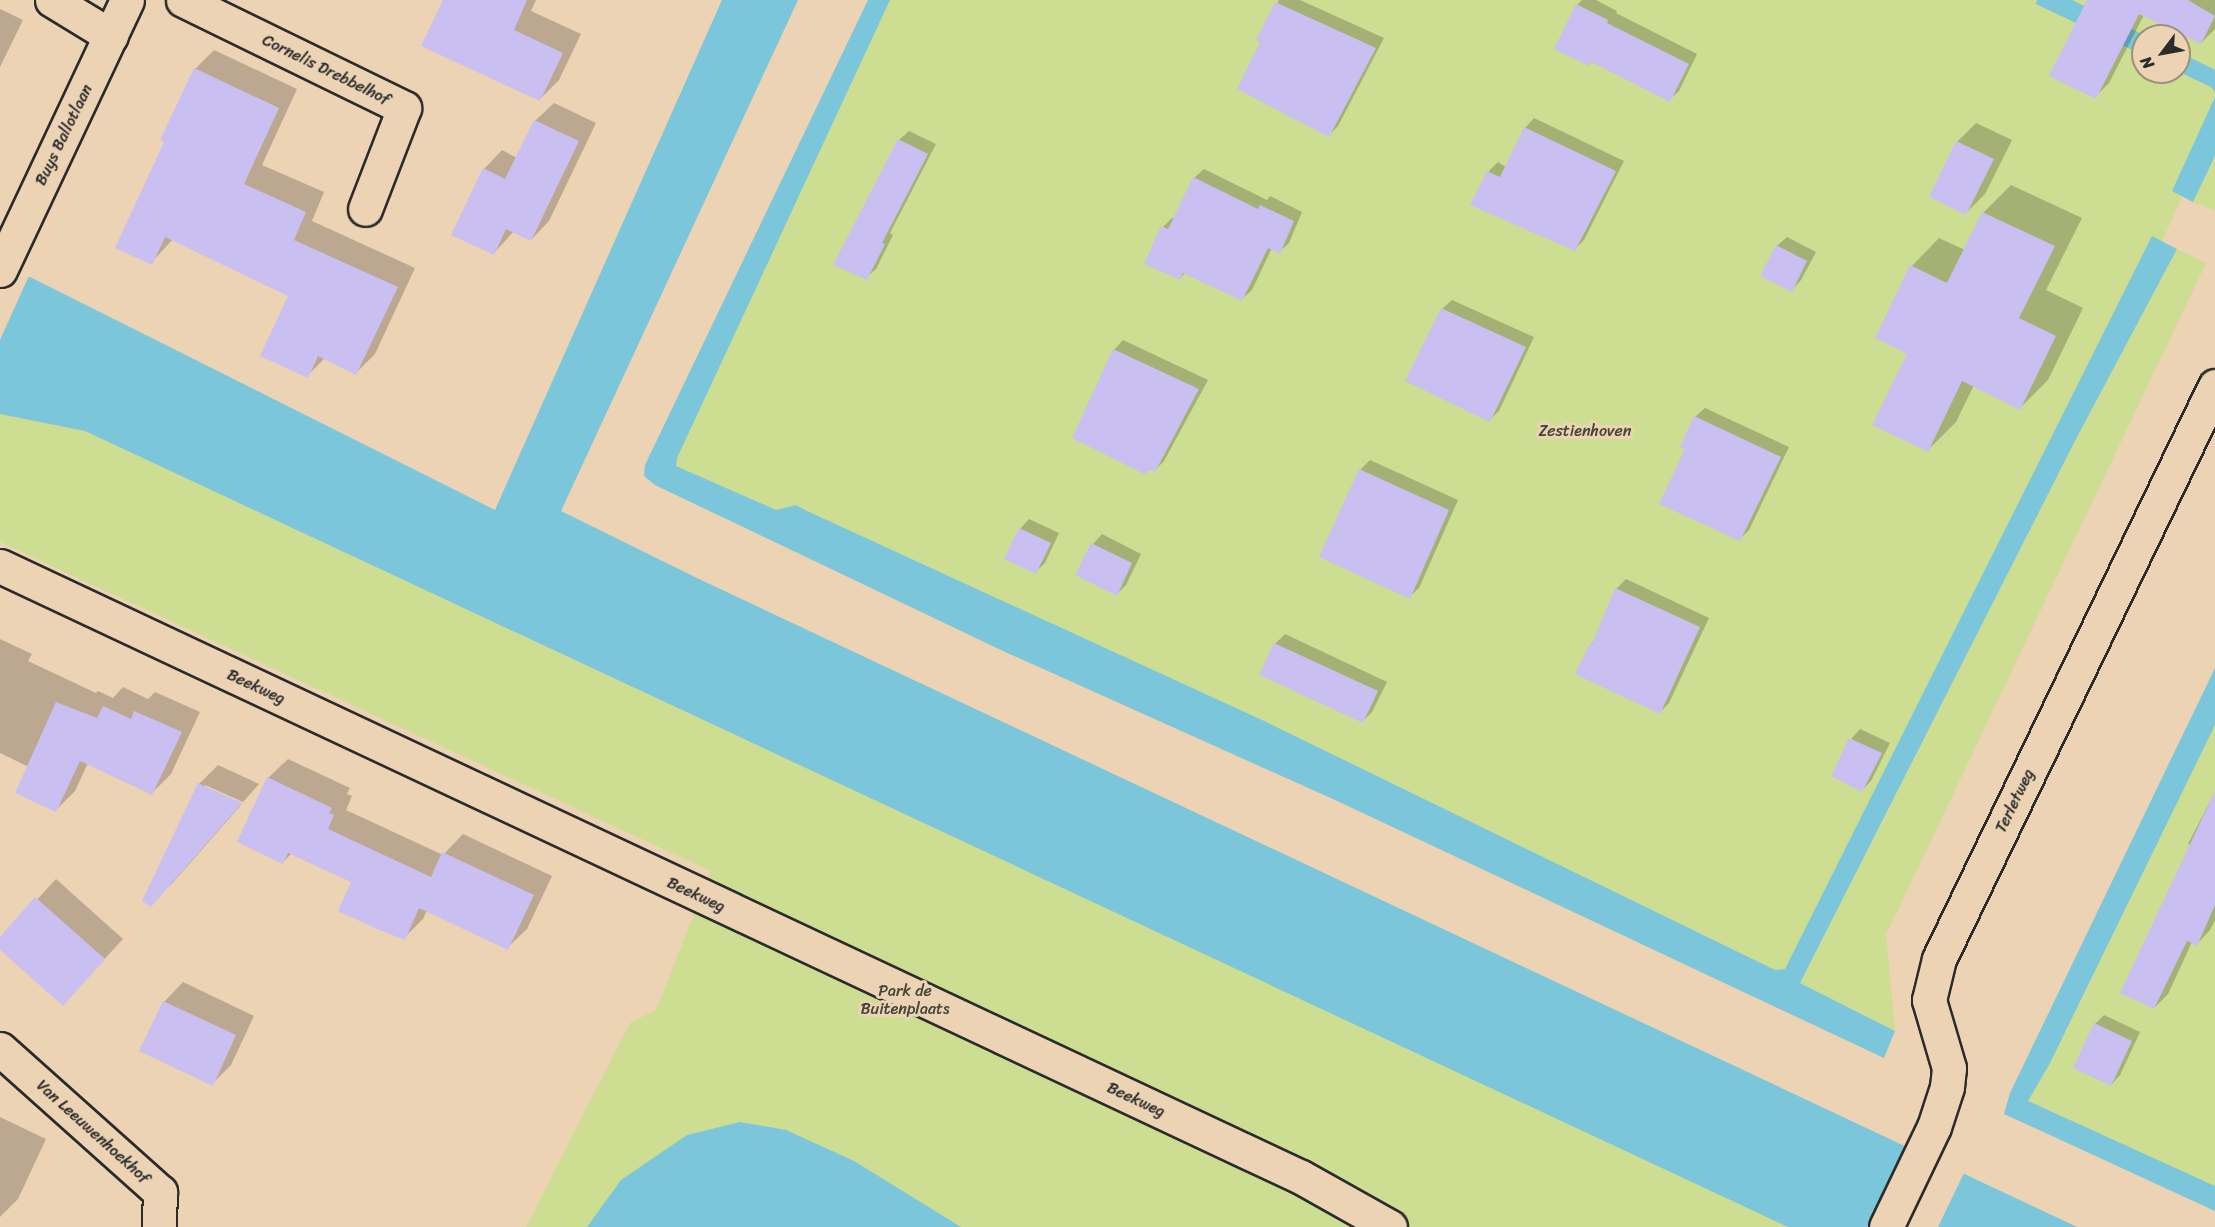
<!DOCTYPE html>
<style>
body{margin:0}
#map{position:relative;width:2215px;height:1227px;overflow:hidden;background:#ebd3b4;font-family:Sriracha,sans-serif}
div>[style]{position:absolute}
[style*='--x']{left:calc(var(--x)*1px);top:calc(var(--y)*1px);width:calc(var(--w)*1px);rotate:calc(var(--a)*1deg)}
.green>*{inset:0;background:#cddd91}
.water>*{inset:0;background:#7bc6db}
.pier>*{inset:0;background:#ebd3b4}
.shadow>*{inset:0;background:#0003}
.building>*{inset:0;background:#cabff1}
.roads{filter:drop-shadow(2px 0 #2b2b2b) drop-shadow(-2px 0 #2b2b2b) drop-shadow(0 2px #2b2b2b) drop-shadow(0 -2px #2b2b2b)}
.street>*{height:33px;margin:-16.5px;padding:0 16.5px;transform-origin:16.5px;border-radius:16.5px;background:#ebd3b4}
span{translate:-50% -50%;white-space:nowrap;text-align:center;line-height:1.15;-webkit-text-stroke:6px #ebd3b4;paint-order:stroke}
.street-label{font-size:16px;color:#2b2b2b}
.park-label{font-size:16px;color:#43463a}
.north{position:absolute;left:2131px;top:24px;width:60px;height:60px;box-sizing:border-box;background:#ebd3b4;border:2px solid #9e907d;border-radius:50%;rotate:238deg;font-size:16px;font-weight:700;line-height:24px;text-align:center;color:#2b2b2b}
.north::after{content:'';display:block;margin:auto;width:21px;height:27px;background:#2b2b2b;clip-path:polygon(50% 0,100% 100%,50% 72%,0 100%)}
</style>
<div id="map">
<div class="green">
<div style="clip-path:polygon(evenodd,881px 0,2215px 0,2215px 124px,2162px 241px,1786px 992px,661px 469px,881px 0,2143px 36px,2179px 36px,2179px 72px,2143px 72px,2143px 36px)"></div>
<div style="clip-path:polygon(2215px 156px,2215px 210px,2193px 202px)"></div>
<div style="clip-path:polygon(2177px 249px,2206px 263px,1886px 935px,1895px 1031px,1800px 983px,2076px 439px)"></div>
<div style="clip-path:polygon(0 414px,85px 431px,761px 747px,1941px 1227px,526px 1227px,630px 1023px,656px 1010px,711px 871px,0 542px)"></div>
<div style="clip-path:polygon(2215px 701px,2215px 1196px,2019px 1104px)"></div>
</div>
<div class="water">
<div style="clip-path:polygon(722px 0,798px 0,561px 511px,701px 580px,2077px 1227px,1788px 1227px,85px 431px,0 414px,0 262px,495px 510px)"></div>
<div style="clip-path:polygon(868px 0,890px 0,677px 458px,676px 466px,776px 510px,796px 505px,805px 510px,1262px 720px,1775px 970px,1785px 969px,2152px 236px,2177px 249px,2076px 439px,1800px 983px,1895px 1031px,1884px 1058px,1335px 800px,1003px 651px,655px 485px,644px 476px,645px 465px)"></div>
<div style="clip-path:polygon(2037px 0,2072px 0,2146px 36px,2143px 36px,2143px 55px,2036px 4px)"></div>
<div style="clip-path:polygon(2179px 52px,2215px 70px,2215px 92px,2211px 87px,2179px 72px)"></div>
<div style="clip-path:polygon(2215px 97px,2215px 156px,2193px 202px,2172px 191px)"></div>
<div style="clip-path:polygon(2215px 668px,2215px 725px,2050px 1063px,2028px 1101px,2215px 1186px,2215px 1211px,2004px 1114px,2010px 1093px)"></div>
<div style="clip-path:polygon(740px 1122px,786px 1130px,854px 1161px,961px 1227px,587px 1227px,621px 1180px,687px 1135px)"></div>
</div>
<div class="pier">
<div style="clip-path:polygon(0 259px,34px 274px,28px 278px,0 340px)"></div>
<div style="clip-path:polygon(1912px 1146px,1965px 1171px,1938px 1227px,1874px 1227px)"></div>
</div>
<div class="shadow">
<div style="clip-path:polygon(442px 0,536px 0,531px 11px,581px 34px,559px 80px,540px 99px)"></div>
<div style="clip-path:polygon(1279px 0,1300px 0,1384px 38px,1338px 126px,1329px 135px,1258px 40px)"></div>
<div style="clip-path:polygon(1582px 0,1596px 0,1617px 11px,1616px 13px,1697px 54px,1679px 91px,1669px 100px,1577px 5px)"></div>
<div style="clip-path:polygon(2089px 0,2215px 0,2215px 29px,2201px 43px,2144px 15px,2109px 83px,2095px 97px)"></div>
<div style="clip-path:polygon(0 9px,23px 20px,0 67px)"></div>
<div style="clip-path:polygon(214px 50px,297px 89px,262px 165px,324px 192px,312px 221px,415px 268px,375px 354px,356px 373px,325px 358px,307px 376px,290px 295px,173px 239px,151px 263px,166px 141px,195px 69px)"></div>
<div style="clip-path:polygon(554px 103px,596px 123px,549px 221px,531px 240px,514px 231px,494px 253px,484px 169px,502px 150px,517px 158px,535px 121px)"></div>
<div style="clip-path:polygon(1534px 118px,1624px 161px,1584px 240px,1575px 249px,1488px 172px,1498px 162px,1506px 167px,1525px 128px)"></div>
<div style="clip-path:polygon(1976px 123px,2012px 140px,1985px 194px,1966px 213px,1957px 142px)"></div>
<div style="clip-path:polygon(909px 131px,936px 144px,890px 233px,893px 235px,876px 269px,866px 278px,899px 140px)"></div>
<div style="clip-path:polygon(1204px 169px,1267px 200px,1270px 196px,1302px 212px,1289px 243px,1279px 252px,1272px 248px,1252px 290px,1242px 299px,1185px 273px,1180px 278px,1163px 227px,1172px 218px,1175px 219px,1194px 178px)"></div>
<div style="clip-path:polygon(2011px 185px,2082px 218px,2046px 290px,2083px 308px,2048px 380px,2020px 408px,1974px 385px,1956px 422px,1928px 450px,1909px 354px,1877px 338px,1912px 266px,1939px 238px,1965px 250px,1983px 213px)"></div>
<div style="clip-path:polygon(1787px 237px,1816px 252px,1801px 280px,1792px 290px,1777px 246px)"></div>
<div style="clip-path:polygon(1452px 300px,1534px 337px,1499px 411px,1489px 420px,1442px 309px)"></div>
<div style="clip-path:polygon(1123px 340px,1208px 380px,1164px 461px,1155px 470px,1151px 468px,1145px 473px,1114px 350px)"></div>
<div style="clip-path:polygon(1705px 408px,1789px 447px,1749px 530px,1739px 540px,1687px 449px,1695px 417px)"></div>
<div style="clip-path:polygon(1370px 460px,1458px 500px,1419px 588px,1409px 597px,1321px 556px,1361px 469px)"></div>
<div style="clip-path:polygon(1029px 519px,1059px 533px,1045px 563px,1036px 572px,1020px 529px)"></div>
<div style="clip-path:polygon(1102px 534px,1141px 554px,1126px 585px,1117px 594px,1093px 544px)"></div>
<div style="clip-path:polygon(1626px 579px,1709px 618px,1669px 703px,1660px 712px,1591px 644px,1596px 639px,1616px 589px)"></div>
<div style="clip-path:polygon(1285px 634px,1387px 682px,1372px 712px,1363px 721px,1261px 674px,1276px 643px)"></div>
<div style="clip-path:polygon(0 639px,32px 654px,28px 661px,96px 693px,98px 691px,113px 698px,123px 687px,148px 699px,155px 692px,200px 712px,171px 774px,152px 793px,88px 763px,75px 791px,56px 810px,29px 767px,0 753px)"></div>
<div style="clip-path:polygon(1860px 729px,1890px 743px,1871px 781px,1862px 790px,1851px 739px)"></div>
<div style="clip-path:polygon(288px 759px,350px 788px,347px 794px,352px 796px,346px 810px,443px 855px,463px 834px,552px 876px,527px 929px,507px 948px,427px 910px,423px 919px,404px 938px,353px 881px,292px 853px,283px 862px,268px 778px)"></div>
<div style="clip-path:polygon(218px 765px,259px 784px,243px 802px,205px 785px,205px 788px,241px 805px,170px 886px,199px 784px)"></div>
<div style="clip-path:polygon(2215px 792px,2215px 920px,2210px 930px,2197px 944px,2192px 942px,2168px 994px,2154px 1008px,2191px 845px,2188px 844px)"></div>
<div style="clip-path:polygon(56px 879px,123px 939px,63px 1004px,0 948px,0 940px)"></div>
<div style="clip-path:polygon(183px 982px,254px 1016px,231px 1065px,212px 1084px,164px 1002px)"></div>
<div style="clip-path:polygon(2104px 1015px,2140px 1032px,2120px 1075px,2111px 1085px,2095px 1024px)"></div>
<div style="clip-path:polygon(0 1117px,46px 1139px,18px 1199px,0 1217px)"></div>
</div>
<div class="building">
<div style="clip-path:polygon(443px 0,527px 0,514px 30px,563px 53px,540px 101px,421px 46px)"></div>
<div style="clip-path:polygon(2087px 0,2188px 0,2215px 16px,2201px 44px,2139px 14px,2096px 99px,2049px 76px)"></div>
<div style="clip-path:polygon(1275px 2px,1376px 48px,1329px 137px,1237px 89px,1260px 42px,1256px 40px)"></div>
<div style="clip-path:polygon(1576px 4px,1608px 20px,1607px 23px,1689px 64px,1670px 102px,1591px 62px,1589px 66px,1554px 49px)"></div>
<div style="clip-path:polygon(194px 68px,279px 108px,244px 184px,306px 212px,294px 240px,398px 287px,356px 375px,318px 356px,308px 378px,260px 356px,288px 296px,165px 237px,152px 265px,115px 248px,164px 142px,160px 140px)"></div>
<div style="clip-path:polygon(534px 120px,579px 141px,531px 241px,506px 229px,494px 255px,451px 235px,483px 168px,505px 179px)"></div>
<div style="clip-path:polygon(1524px 127px,1616px 171px,1575px 251px,1470px 205px,1487px 171px,1500px 177px)"></div>
<div style="clip-path:polygon(898px 139px,928px 154px,882px 243px,885px 244px,867px 280px,833px 265px)"></div>
<div style="clip-path:polygon(1956px 141px,1994px 159px,1966px 215px,1929px 197px)"></div>
<div style="clip-path:polygon(1193px 177px,1258px 209px,1260px 205px,1294px 221px,1280px 254px,1268px 248px,1242px 301px,1183px 273px,1180px 280px,1144px 264px,1161px 226px,1168px 229px)"></div>
<div style="clip-path:polygon(1982px 212px,2055px 246px,2019px 318px,2056px 336px,2020px 410px,1962px 381px,1928px 452px,1872px 425px,1907px 354px,1875px 338px,1910px 265px,1947px 283px)"></div>
<div style="clip-path:polygon(1776px 245px,1807px 261px,1792px 292px,1760px 276px)"></div>
<div style="clip-path:polygon(1441px 308px,1526px 347px,1490px 422px,1405px 381px)"></div>
<div style="clip-path:polygon(1113px 349px,1199px 389px,1155px 472px,1149px 469px,1146px 475px,1072px 438px)"></div>
<div style="clip-path:polygon(1694px 416px,1781px 457px,1740px 541px,1659px 504px,1685px 449px,1680px 447px)"></div>
<div style="clip-path:polygon(1359px 469px,1449px 510px,1410px 599px,1319px 557px)"></div>
<div style="clip-path:polygon(1019px 528px,1051px 543px,1036px 574px,1004px 559px)"></div>
<div style="clip-path:polygon(1091px 543px,1132px 563px,1117px 596px,1075px 575px)"></div>
<div style="clip-path:polygon(1615px 588px,1700px 627px,1660px 714px,1575px 674px,1590px 643px,1592px 644px)"></div>
<div style="clip-path:polygon(1274px 643px,1378px 691px,1363px 723px,1259px 675px)"></div>
<div style="clip-path:polygon(56px 702px,97px 718px,103px 706px,131px 719px,134px 711px,182px 732px,152px 795px,80px 761px,56px 812px,15px 793px)"></div>
<div style="clip-path:polygon(1849px 738px,1882px 753px,1862px 792px,1831px 776px)"></div>
<div style="clip-path:polygon(267px 777px,332px 808px,329px 813px,334px 815px,328px 829px,431px 877px,442px 852px,534px 895px,508px 950px,419px 908px,405px 940px,377px 929px,338px 911px,351px 882px,288px 853px,283px 864px,237px 842px)"></div>
<div style="clip-path:polygon(198px 783px,242px 803px,151px 907px,142px 901px)"></div>
<div style="clip-path:polygon(2215px 791px,2215px 905px,2197px 946px,2187px 941px,2154px 1009px,2120px 993px)"></div>
<div style="clip-path:polygon(35px 897px,105px 959px,63px 1006px,0 950px,0 937px)"></div>
<div style="clip-path:polygon(163px 1001px,236px 1035px,213px 1086px,139px 1051px)"></div>
<div style="clip-path:polygon(2094px 1023px,2132px 1041px,2111px 1086px,2073px 1068px)"></div>
</div>
<div class="roads">
<div class="street">
<div style="--x:52;--y:0;--w:69;--a:31.4"></div>
<div style="--x:183;--y:0;--w:246;--a:26"></div>
<div style="--x:404;--y:108;--w:108;--a:111.1"></div>
<div style="--x:0;--y:270;--w:298;--a:-64.8"></div>
<div style="--x:0;--y:566;--w:1437;--a:25.16"></div>
<div style="--x:1301;--y:1177;--w:102;--a:29.3"></div>
<div style="--x:0;--y:1049;--w:215;--a:41.8"></div>
<div style="--x:160;--y:1192;--w:35;--a:92"></div>
<div style="--x:1886;--y:1227;--w:111;--a:-64.4"></div>
<div style="--x:1934;--y:1127;--w:42;--a:-72"></div>
<div style="--x:1947;--y:1087;--w:19;--a:-84"></div>
<div style="--x:1949;--y:1068;--w:71;--a:-106.4"></div>
<div style="--x:1929;--y:1000;--w:42;--a:-76.3"></div>
<div style="--x:1939;--y:959;--w:636;--a:-64.28"></div>
</div>
</div>
<div class="street-label">
<span style="left:326px;top:70px;rotate:26deg">Cornelis Drebbelhof</span>
<span style="left:64px;top:135px;rotate:-64deg">Buys Ballotlaan</span>
<span style="left:256px;top:687px;rotate:25deg">Beekweg</span>
<span style="left:2015px;top:801px;rotate:-64deg">Terletweg</span>
<span style="left:696px;top:895px;rotate:25deg">Beekweg</span>
<span style="left:1136px;top:1100px;rotate:25deg">Beekweg</span>
<span style="left:93px;top:1132px;rotate:42deg">Van Leeuwenhoekhof</span>
</div>
<div class="park-label">
<span style="left:1585px;top:431px">Zestienhoven</span>
<span style="left:905px;top:1000px">Park de<br>Buitenplaats</span>
</div>
<div class="north">N</div>
</div>
